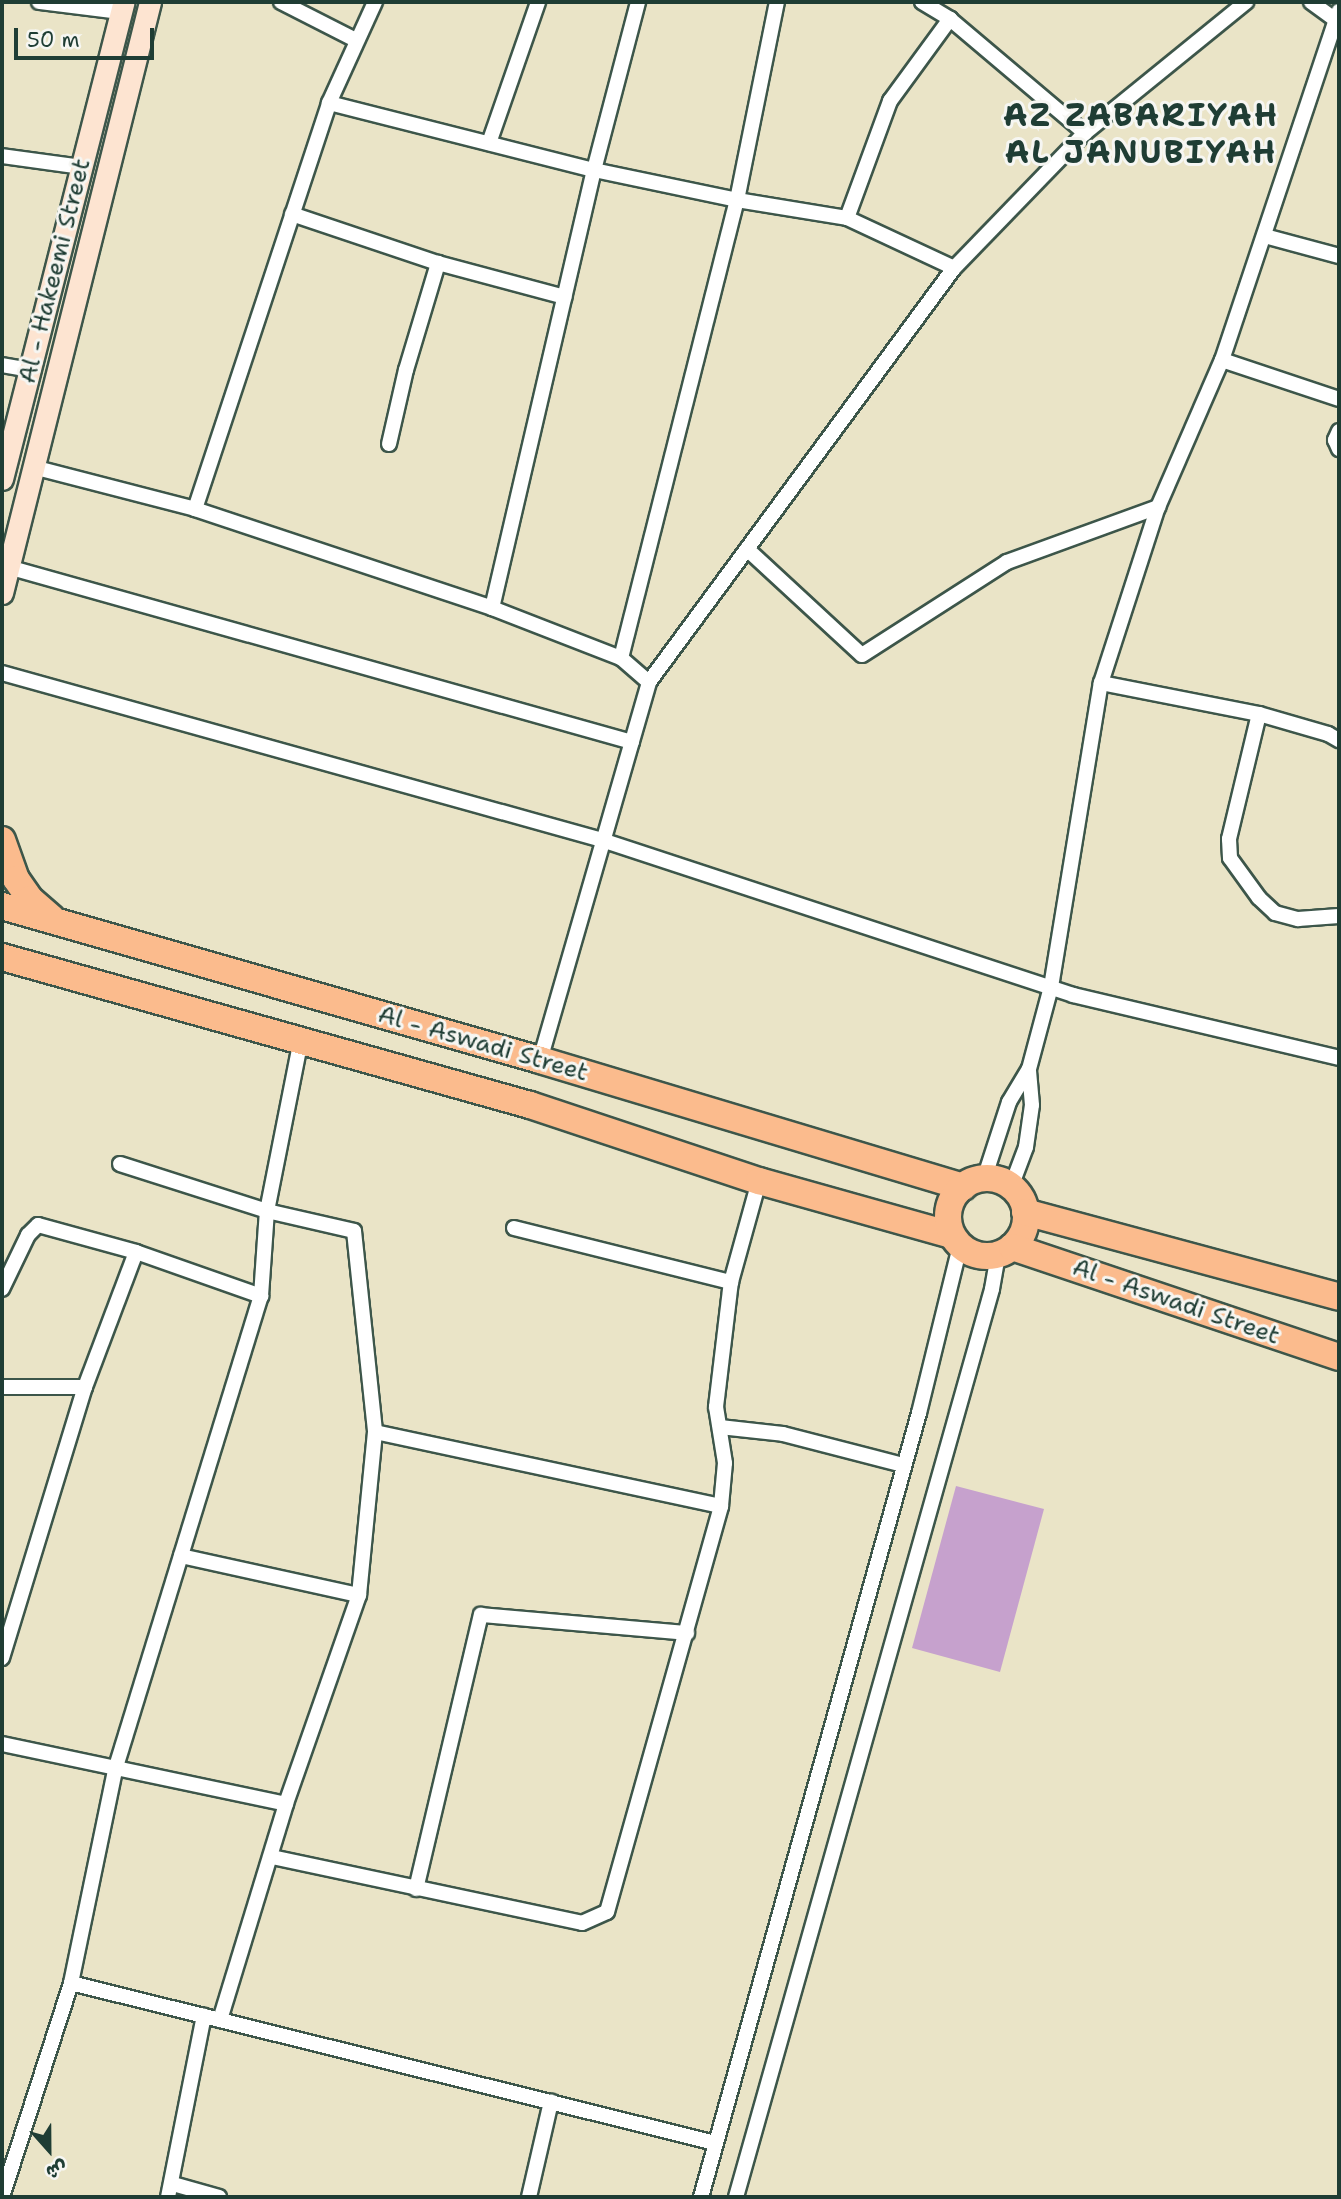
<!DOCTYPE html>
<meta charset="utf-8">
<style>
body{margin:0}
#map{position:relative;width:1341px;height:2199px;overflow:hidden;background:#eae4c7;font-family:"Shantell Sans","Playpen Sans Arabic",sans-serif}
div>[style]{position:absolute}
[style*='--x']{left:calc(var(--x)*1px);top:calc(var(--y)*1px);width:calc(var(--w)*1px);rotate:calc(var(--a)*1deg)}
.building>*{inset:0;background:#c6a1cd}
.roads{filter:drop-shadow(2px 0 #3d564a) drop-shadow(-2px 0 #3d564a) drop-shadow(0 2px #3d564a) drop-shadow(0 -2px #3d564a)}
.street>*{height:14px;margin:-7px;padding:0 7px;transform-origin:7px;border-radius:7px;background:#fff}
.secondary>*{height:21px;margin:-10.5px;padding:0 10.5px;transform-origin:10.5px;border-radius:10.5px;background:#fde4d1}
.highway>*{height:26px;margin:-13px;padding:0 13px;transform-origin:13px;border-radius:13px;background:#fbbb8d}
.highway>.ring{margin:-13px;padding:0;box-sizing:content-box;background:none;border:26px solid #fbbb8d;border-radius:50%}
span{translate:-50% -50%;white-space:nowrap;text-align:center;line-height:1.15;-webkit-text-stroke:6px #f6f6f2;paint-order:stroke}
.street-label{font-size:24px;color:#1f3d34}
.district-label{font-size:32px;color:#1f3d34;font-weight:700;letter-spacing:2px}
.frame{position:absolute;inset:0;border:4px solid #1f3d34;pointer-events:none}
.north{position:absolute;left:14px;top:2115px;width:70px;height:70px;-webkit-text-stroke:5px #f6f6f2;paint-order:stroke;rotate:159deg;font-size:19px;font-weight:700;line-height:28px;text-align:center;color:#1f3d34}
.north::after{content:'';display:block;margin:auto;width:24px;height:32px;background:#1f3d34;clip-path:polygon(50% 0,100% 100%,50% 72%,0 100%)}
.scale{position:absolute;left:14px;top:28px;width:140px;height:32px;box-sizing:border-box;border:4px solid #1f3d34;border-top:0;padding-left:9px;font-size:21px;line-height:24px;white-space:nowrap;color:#1f3d34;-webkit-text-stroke:5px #f6f6f2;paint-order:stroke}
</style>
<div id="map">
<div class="building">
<div style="clip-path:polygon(956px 1486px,1044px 1509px,1000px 1672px,912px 1648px)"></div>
</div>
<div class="roads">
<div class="street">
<div style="--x:39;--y:2;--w:83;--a:7"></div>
<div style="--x:281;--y:2;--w:84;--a:26.9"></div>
<div style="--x:922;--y:2;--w:33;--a:31"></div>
<div style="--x:950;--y:19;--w:177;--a:40.2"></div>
<div style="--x:1311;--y:2;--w:34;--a:36"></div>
<div style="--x:329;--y:103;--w:273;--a:14.2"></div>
<div style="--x:594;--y:170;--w:146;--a:11.8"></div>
<div style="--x:737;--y:200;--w:111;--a:9.3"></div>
<div style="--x:847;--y:218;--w:118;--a:25"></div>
<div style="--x:489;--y:143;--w:149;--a:-70.8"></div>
<div style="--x:2;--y:156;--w:81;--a:7.8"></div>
<div style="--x:292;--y:214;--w:154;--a:18.6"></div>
<div style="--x:438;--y:263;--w:131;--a:15"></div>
<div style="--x:847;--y:218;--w:125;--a:-69.8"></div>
<div style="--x:890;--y:101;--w:102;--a:-53.8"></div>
<div style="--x:1265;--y:236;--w:77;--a:15.1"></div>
<div style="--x:1222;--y:360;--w:123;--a:18.4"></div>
<div style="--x:2;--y:365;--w:27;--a:10"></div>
<div style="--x:1339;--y:431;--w:10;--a:114"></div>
<div style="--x:1335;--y:440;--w:10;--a:66"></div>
<div style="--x:389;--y:444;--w:76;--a:-77.1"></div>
<div style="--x:406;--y:370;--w:112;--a:-73.3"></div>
<div style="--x:33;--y:467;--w:167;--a:14.5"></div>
<div style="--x:195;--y:509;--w:428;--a:-71.7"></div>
<div style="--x:329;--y:103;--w:111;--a:-65.5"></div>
<div style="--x:195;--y:509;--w:313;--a:18.4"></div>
<div style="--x:492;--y:608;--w:138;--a:21.2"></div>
<div style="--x:621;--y:658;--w:37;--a:41"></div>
<div style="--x:747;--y:549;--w:156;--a:42.7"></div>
<div style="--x:862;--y:655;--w:172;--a:-32.7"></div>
<div style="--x:1007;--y:562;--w:161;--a:-20"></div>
<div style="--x:8;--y:567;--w:648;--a:15.67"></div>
<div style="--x:492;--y:608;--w:450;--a:-76.9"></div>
<div style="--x:594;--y:170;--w:174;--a:-75.3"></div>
<div style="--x:621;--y:658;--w:472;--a:-75.8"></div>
<div style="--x:737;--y:200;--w:202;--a:-78.6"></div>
<div style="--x:2;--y:673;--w:623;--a:15.55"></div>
<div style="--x:602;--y:840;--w:496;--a:18.2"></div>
<div style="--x:1073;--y:995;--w:273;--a:13.3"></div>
<div style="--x:1101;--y:683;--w:161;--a:11.1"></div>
<div style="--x:1259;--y:714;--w:129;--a:103.5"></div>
<div style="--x:1229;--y:839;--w:19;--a:87"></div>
<div style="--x:1230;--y:858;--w:49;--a:54.1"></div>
<div style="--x:1259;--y:898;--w:22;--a:43"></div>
<div style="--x:1275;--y:913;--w:24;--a:15"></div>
<div style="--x:1298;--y:919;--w:41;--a:-4.2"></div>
<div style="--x:1259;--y:714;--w:72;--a:16.2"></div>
<div style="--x:1328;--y:734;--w:13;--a:29"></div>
<div style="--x:540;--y:1060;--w:393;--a:-73.9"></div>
<div style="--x:649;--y:682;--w:514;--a:-53.62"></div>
<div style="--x:954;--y:268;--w:188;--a:-45.9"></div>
<div style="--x:1085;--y:133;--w:208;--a:-39.1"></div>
<div style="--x:120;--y:1164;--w:154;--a:17.7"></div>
<div style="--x:267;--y:1211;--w:89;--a:12.9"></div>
<div style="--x:354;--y:1231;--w:202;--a:84"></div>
<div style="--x:375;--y:1432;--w:164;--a:95.6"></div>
<div style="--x:359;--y:1595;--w:221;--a:109.3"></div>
<div style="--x:286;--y:1804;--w:226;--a:107"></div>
<div style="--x:984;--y:1179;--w:81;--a:-72"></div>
<div style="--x:1009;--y:1102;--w:39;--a:-59"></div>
<div style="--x:1029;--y:1069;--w:85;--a:-75"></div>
<div style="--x:1051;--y:987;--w:308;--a:-80.7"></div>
<div style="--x:1101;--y:683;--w:185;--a:-72.1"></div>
<div style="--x:1158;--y:507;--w:160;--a:-66.5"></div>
<div style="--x:1222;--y:360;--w:368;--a:-71.5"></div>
<div style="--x:1011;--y:1187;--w:43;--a:-69.4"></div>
<div style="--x:1026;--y:1147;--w:42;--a:-81.9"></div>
<div style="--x:1032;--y:1105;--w:36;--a:-95"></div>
<div style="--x:514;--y:1228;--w:224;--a:14"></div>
<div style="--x:731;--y:1282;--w:105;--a:-74.5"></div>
<div style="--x:2;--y:1289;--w:60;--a:-64.3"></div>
<div style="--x:28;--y:1235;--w:14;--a:-45"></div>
<div style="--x:38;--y:1225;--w:102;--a:15.4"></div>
<div style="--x:136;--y:1252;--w:133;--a:19.4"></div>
<div style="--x:2;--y:1387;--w:83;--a:0"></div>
<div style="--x:720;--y:1427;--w:63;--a:6.3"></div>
<div style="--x:783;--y:1434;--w:124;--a:14.5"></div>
<div style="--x:375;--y:1432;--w:354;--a:12.1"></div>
<div style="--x:181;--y:1556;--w:182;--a:12.4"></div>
<div style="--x:2;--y:1658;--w:283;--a:-73"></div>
<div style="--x:85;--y:1387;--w:144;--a:-69.3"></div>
<div style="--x:2;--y:1744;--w:290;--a:11.9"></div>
<div style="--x:272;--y:1857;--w:317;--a:12"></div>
<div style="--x:582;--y:1923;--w:27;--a:-24"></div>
<div style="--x:607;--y:1912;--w:422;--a:-74.3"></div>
<div style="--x:721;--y:1506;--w:43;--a:-84.7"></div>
<div style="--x:725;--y:1463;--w:57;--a:-99.1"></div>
<div style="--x:716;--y:1407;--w:126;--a:-83.2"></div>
<div style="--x:416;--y:1889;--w:282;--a:-76.7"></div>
<div style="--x:481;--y:1615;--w:207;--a:5"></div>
<div style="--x:71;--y:1983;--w:664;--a:13.95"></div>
<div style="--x:173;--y:2184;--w:48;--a:15.8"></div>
<div style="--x:2;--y:2197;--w:225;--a:-72.1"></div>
<div style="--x:71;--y:1983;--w:217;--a:-78.3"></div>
<div style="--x:115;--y:1770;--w:496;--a:-72.9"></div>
<div style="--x:261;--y:1296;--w:85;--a:-86"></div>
<div style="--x:267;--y:1211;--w:174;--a:-78.8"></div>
<div style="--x:168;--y:2197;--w:185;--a:-78.8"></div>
<div style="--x:529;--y:2197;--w:98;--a:-77"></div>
<div style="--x:701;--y:2197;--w:814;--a:-74.46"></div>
<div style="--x:919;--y:1413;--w:172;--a:-76.2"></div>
<div style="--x:736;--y:2197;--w:943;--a:-74.25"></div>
<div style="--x:992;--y:1289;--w:35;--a:-80"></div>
</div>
<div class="secondary">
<div style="--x:2;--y:479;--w:492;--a:-75.7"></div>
<div style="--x:2;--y:593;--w:609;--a:-75.94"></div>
</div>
<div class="highway">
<div style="--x:2;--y:840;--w:41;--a:70.3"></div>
<div style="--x:16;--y:879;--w:24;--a:55"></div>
<div style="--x:30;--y:899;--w:29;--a:41"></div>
<div style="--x:2;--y:906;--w:560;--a:15.97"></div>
<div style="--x:540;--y:1060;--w:442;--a:16.7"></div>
<div style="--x:2;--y:957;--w:548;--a:15.66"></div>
<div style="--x:530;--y:1105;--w:241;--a:18.4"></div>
<div style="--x:759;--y:1181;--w:199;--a:15.7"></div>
<div class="ring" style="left:948px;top:1178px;width:52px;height:52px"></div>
<div style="--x:1025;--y:1212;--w:325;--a:15.1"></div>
<div style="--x:1012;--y:1247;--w:345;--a:18.6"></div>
</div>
</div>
<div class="street-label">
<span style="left:55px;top:271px;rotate:-76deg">Al - Hakeemi Street</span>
<span style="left:483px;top:1044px;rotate:16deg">Al - Aswadi Street</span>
<span style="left:1176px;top:1302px;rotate:19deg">Al - Aswadi Street</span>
</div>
<div class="district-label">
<span style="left:1141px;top:134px">AZ ZABARIYAH<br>AL JANUBIYAH</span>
</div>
<div class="frame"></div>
<div class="north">ش</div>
<div class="scale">50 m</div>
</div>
